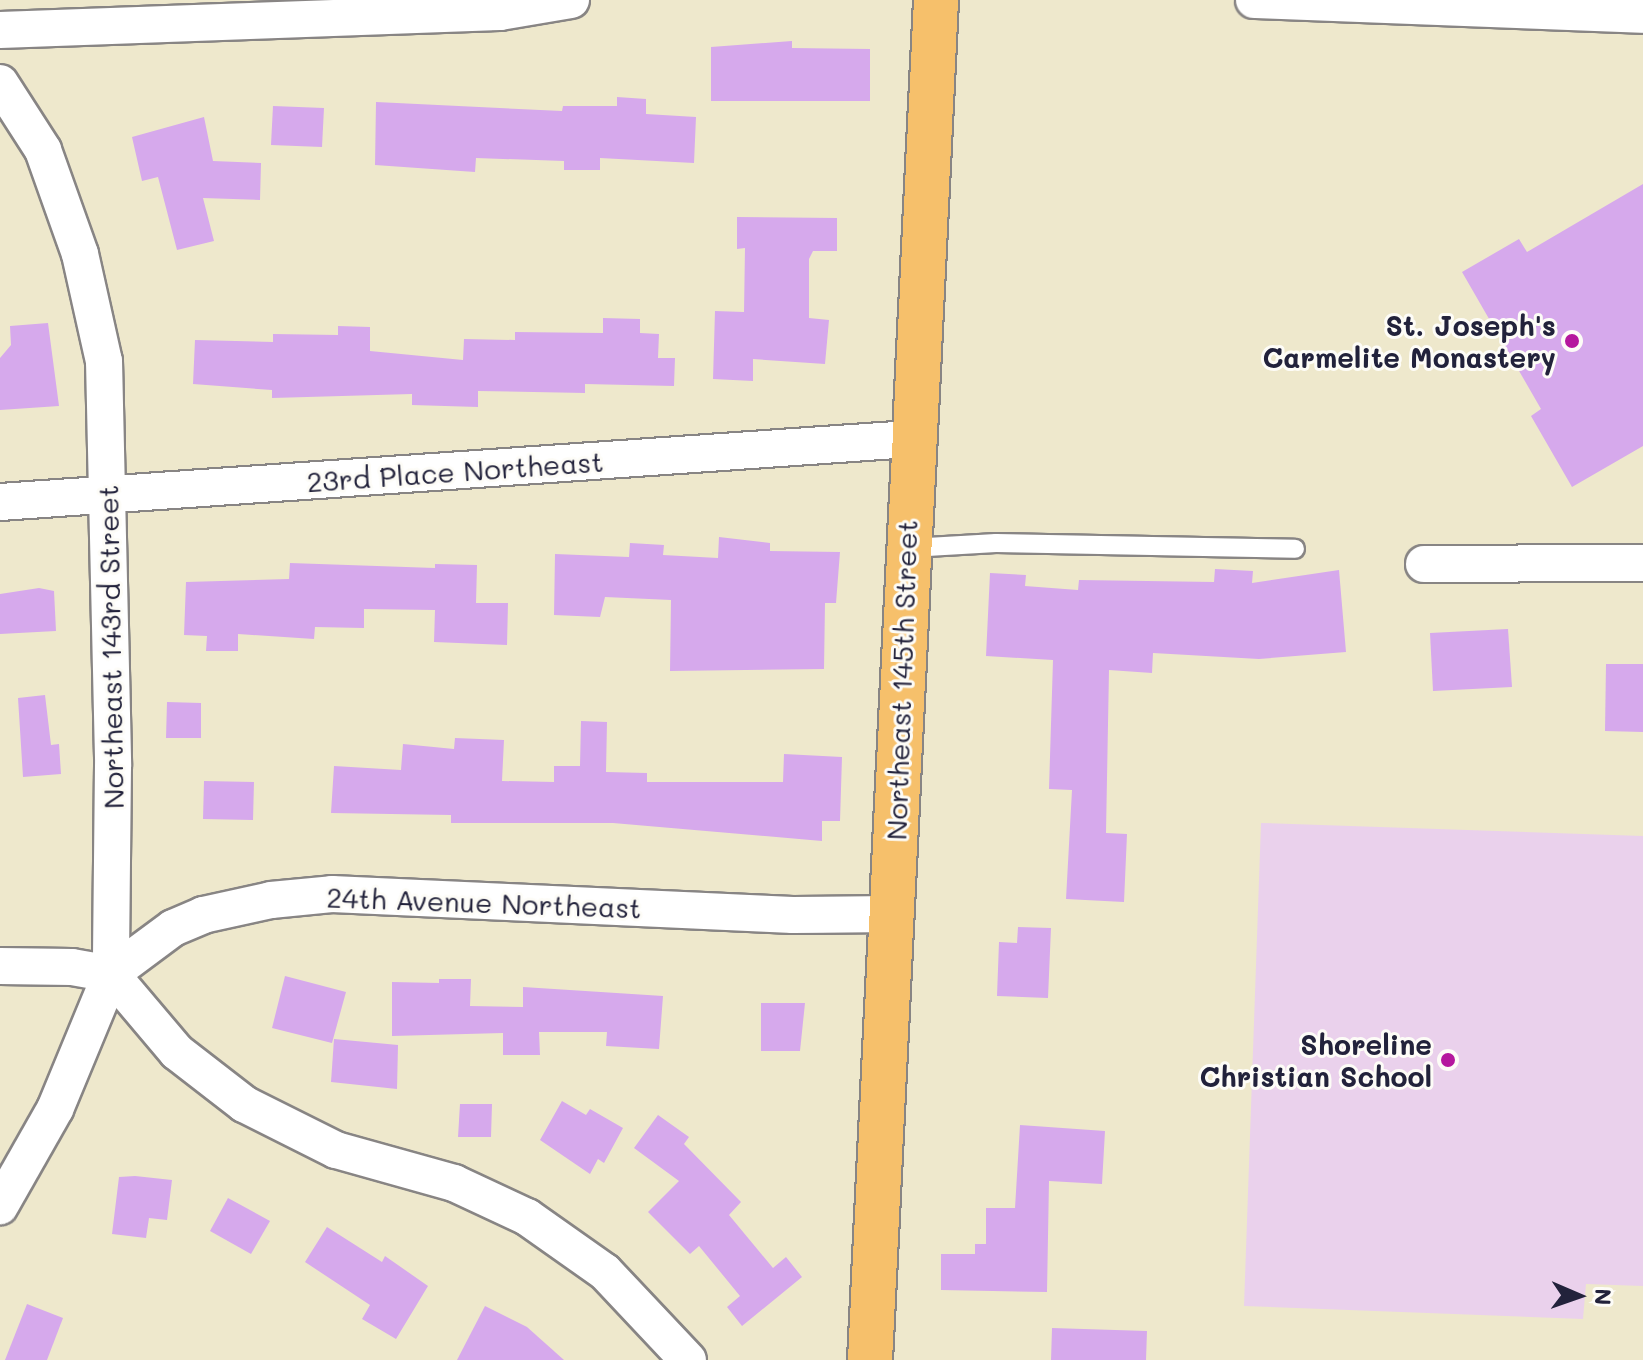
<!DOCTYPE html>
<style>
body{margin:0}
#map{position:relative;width:1643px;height:1360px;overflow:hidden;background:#eee8cc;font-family:Mali,sans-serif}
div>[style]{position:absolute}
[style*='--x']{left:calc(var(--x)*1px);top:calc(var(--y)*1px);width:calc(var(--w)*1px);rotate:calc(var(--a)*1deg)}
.built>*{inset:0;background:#ead1ec}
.building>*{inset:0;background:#d6a9ec}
.roads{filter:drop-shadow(2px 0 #888584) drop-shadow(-2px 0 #888584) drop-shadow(0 2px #888584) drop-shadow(0 -2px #888584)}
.service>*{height:18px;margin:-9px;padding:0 9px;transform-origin:9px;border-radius:9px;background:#fff}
.minor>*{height:36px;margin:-18px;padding:0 18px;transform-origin:18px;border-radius:18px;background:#fff}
.primary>*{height:44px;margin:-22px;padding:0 22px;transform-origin:22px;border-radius:22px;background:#f6c06b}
.dots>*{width:22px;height:22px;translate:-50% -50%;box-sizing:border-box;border:4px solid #fdfcf7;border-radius:50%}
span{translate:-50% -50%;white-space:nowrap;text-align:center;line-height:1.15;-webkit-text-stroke:6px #fdfcf7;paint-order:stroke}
.poi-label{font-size:28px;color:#22223b;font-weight:700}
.right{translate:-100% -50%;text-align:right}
.street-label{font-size:28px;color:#22223b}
.north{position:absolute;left:1539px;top:1256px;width:80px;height:80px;-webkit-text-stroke:6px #fdfcf7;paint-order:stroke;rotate:92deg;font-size:22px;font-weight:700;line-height:32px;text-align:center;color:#22223b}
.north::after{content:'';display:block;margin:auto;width:28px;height:36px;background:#22223b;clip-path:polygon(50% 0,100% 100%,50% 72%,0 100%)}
</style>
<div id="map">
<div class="built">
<div style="clip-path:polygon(1261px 823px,1643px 836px,1643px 1286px,1586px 1284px,1583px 1319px,1244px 1306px)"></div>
</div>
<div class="building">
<div style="clip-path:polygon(792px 41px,792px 48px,870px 49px,870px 101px,711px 101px,711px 47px)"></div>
<div style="clip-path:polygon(617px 97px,646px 99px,646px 114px,696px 117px,694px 163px,600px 158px,600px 170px,564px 170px,564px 161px,476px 158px,475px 172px,375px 165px,376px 102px,562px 111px,563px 106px,617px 106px)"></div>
<div style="clip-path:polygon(273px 106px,324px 108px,322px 147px,271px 145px)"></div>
<div style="clip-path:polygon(204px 117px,213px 161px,261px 163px,260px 200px,203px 198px,214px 241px,177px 250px,158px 177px,142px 181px,132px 137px)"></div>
<div style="clip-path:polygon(1643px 184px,1643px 446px,1572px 487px,1531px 416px,1541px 409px,1462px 272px,1519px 239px,1527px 252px)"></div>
<div style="clip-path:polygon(737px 217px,837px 218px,837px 251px,813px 251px,809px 259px,809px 318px,829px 320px,825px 364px,753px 359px,753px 381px,713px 379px,715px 311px,744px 312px,745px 248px,737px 249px)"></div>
<div style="clip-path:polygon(603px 318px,640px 319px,640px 333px,659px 334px,658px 358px,675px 358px,674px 386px,585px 384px,585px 393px,478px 391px,478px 407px,412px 405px,412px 394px,272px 398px,272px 390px,193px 384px,195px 340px,273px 342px,273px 334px,338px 335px,338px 326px,370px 327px,370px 351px,463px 360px,464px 339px,515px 340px,515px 332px,603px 333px)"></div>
<div style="clip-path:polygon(48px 323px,59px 406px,0 410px,0 358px,11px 345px,10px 326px)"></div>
<div style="clip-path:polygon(719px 537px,770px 543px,770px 551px,840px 552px,836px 603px,825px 603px,824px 669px,670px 671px,671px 600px,605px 597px,600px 617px,554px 615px,555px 554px,629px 557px,630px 543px,664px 545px,663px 555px,718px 558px)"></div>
<div style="clip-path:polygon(290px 563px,435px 568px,435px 564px,477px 565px,476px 603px,508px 603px,507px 645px,434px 642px,435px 610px,364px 609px,364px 628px,315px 627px,314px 639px,238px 634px,238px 651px,206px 651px,207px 636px,184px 635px,186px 582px,289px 579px)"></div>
<div style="clip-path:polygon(1215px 569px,1253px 571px,1252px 583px,1339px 570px,1346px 652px,1259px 659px,1153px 653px,1152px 673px,1109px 670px,1106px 833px,1127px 834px,1124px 902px,1066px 899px,1072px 790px,1049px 789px,1053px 660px,986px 656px,990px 573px,1026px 575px,1025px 586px,1078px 590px,1079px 580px,1214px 582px)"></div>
<div style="clip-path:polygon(39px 588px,54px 591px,56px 631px,0 634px,0 594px)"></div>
<div style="clip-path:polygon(1508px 629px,1512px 687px,1433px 691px,1430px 633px)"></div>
<div style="clip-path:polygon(1606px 664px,1643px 664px,1643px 732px,1605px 731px)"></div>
<div style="clip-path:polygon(45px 695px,51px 745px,59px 744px,61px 774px,23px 777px,18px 698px)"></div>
<div style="clip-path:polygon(167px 702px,201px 703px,201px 738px,166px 738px)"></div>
<div style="clip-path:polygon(581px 721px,607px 722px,606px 772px,647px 773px,647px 782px,783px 782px,784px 754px,842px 757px,840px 821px,822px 821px,822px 841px,613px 823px,451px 823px,451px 815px,331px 813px,334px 766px,401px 770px,403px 744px,454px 749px,455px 738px,504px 740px,502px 781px,554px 782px,554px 766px,580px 766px)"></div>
<div style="clip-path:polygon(204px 781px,254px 782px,253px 820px,203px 819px)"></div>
<div style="clip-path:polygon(1018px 927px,1051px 928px,1048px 998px,997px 996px,999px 942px,1017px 943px)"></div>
<div style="clip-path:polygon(285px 976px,346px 992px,332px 1043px,272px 1028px)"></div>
<div style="clip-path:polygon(439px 979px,471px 979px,470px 1006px,523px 1007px,523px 987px,663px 996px,659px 1049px,606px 1046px,607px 1032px,539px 1032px,540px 1055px,503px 1055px,503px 1033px,392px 1036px,392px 982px,439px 983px)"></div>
<div style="clip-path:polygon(761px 1003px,805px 1003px,800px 1051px,761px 1051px)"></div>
<div style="clip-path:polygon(334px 1039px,398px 1045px,397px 1089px,331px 1082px)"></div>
<div style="clip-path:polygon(562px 1101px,586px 1115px,590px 1109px,623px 1128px,604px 1163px,598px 1159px,590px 1174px,540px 1140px)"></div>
<div style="clip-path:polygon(460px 1104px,492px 1104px,491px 1137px,458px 1137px)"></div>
<div style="clip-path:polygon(658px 1115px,689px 1137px,684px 1144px,741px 1202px,729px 1215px,773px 1268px,786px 1257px,802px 1277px,742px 1326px,727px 1307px,740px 1296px,699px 1246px,690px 1254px,648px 1212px,679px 1181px,634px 1148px)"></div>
<div style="clip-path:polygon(1020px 1125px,1105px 1131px,1102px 1184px,1049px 1181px,1047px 1292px,941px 1290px,941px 1254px,975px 1254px,975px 1244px,986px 1244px,986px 1208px,1015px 1208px)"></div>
<div style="clip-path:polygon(135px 1176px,172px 1180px,167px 1220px,149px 1218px,146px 1238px,112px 1234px,119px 1177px)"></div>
<div style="clip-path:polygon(228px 1198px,270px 1221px,251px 1254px,210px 1231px)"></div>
<div style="clip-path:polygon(327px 1227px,382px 1262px,385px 1256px,428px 1286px,396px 1339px,362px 1319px,370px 1305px,305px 1262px)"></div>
<div style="clip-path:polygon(27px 1304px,63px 1318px,47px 1360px,5px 1360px)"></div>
<div style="clip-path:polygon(485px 1306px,527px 1327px,564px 1360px,457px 1360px)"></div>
<div style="clip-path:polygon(1052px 1328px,1147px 1331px,1146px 1360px,1051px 1360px)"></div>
</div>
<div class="roads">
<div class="service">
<div style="--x:910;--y:548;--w:86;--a:-3.3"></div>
<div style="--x:996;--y:543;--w:299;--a:1.1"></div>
</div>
<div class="minor">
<div style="--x:1254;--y:0;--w:389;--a:2.2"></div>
<div style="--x:0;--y:30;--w:500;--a:-2.06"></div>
<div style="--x:500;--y:12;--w:72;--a:-9.6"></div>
<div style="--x:0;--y:83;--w:80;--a:57.3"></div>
<div style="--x:43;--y:150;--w:110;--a:70.4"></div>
<div style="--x:80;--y:254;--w:110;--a:77.4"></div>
<div style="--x:104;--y:361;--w:405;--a:88.7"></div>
<div style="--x:113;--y:766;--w:208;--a:90.6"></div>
<div style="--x:111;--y:974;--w:146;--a:112.5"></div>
<div style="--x:55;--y:1109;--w:112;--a:119.6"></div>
<div style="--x:0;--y:502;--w:913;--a:-3.96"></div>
<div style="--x:1424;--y:564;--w:219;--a:-0.3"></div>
<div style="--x:0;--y:966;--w:72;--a:0.8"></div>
<div style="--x:72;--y:967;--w:40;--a:10"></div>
<div style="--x:111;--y:974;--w:77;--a:-36.6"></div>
<div style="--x:173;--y:928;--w:33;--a:-23"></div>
<div style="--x:203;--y:915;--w:70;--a:-12.4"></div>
<div style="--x:271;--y:900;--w:61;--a:-5.6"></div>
<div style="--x:332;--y:894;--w:461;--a:2.6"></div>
<div style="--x:793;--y:915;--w:100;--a:-0.6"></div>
<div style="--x:111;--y:974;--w:102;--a:49.8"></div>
<div style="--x:177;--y:1052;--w:85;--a:37.8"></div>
<div style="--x:244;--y:1104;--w:103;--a:26.6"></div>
<div style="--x:336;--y:1150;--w:123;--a:15.6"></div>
<div style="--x:454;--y:1183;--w:81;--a:25"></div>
<div style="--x:527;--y:1217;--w:95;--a:35.2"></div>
<div style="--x:605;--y:1272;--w:121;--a:46.7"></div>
</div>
<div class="primary">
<div style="--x:870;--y:1360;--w:1362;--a:-87.22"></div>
</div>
</div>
<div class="dots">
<div style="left:1572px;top:341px;background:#b5179e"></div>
<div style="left:1448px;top:1060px;background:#b5179e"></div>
</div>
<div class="poi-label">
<span class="right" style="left:1556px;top:341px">St. Joseph's<br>Carmelite Monastery</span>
<span class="right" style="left:1432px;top:1060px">Shoreline<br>Christian School</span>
</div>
<div class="street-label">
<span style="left:455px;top:471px;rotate:-4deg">23rd Place Northeast</span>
<span style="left:110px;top:647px;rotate:-91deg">Northeast 143rd Street</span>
<span style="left:901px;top:680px;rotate:-88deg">Northeast 145th Street</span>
<span style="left:484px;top:902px;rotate:2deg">24th Avenue Northeast</span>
</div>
<div class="north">N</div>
</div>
